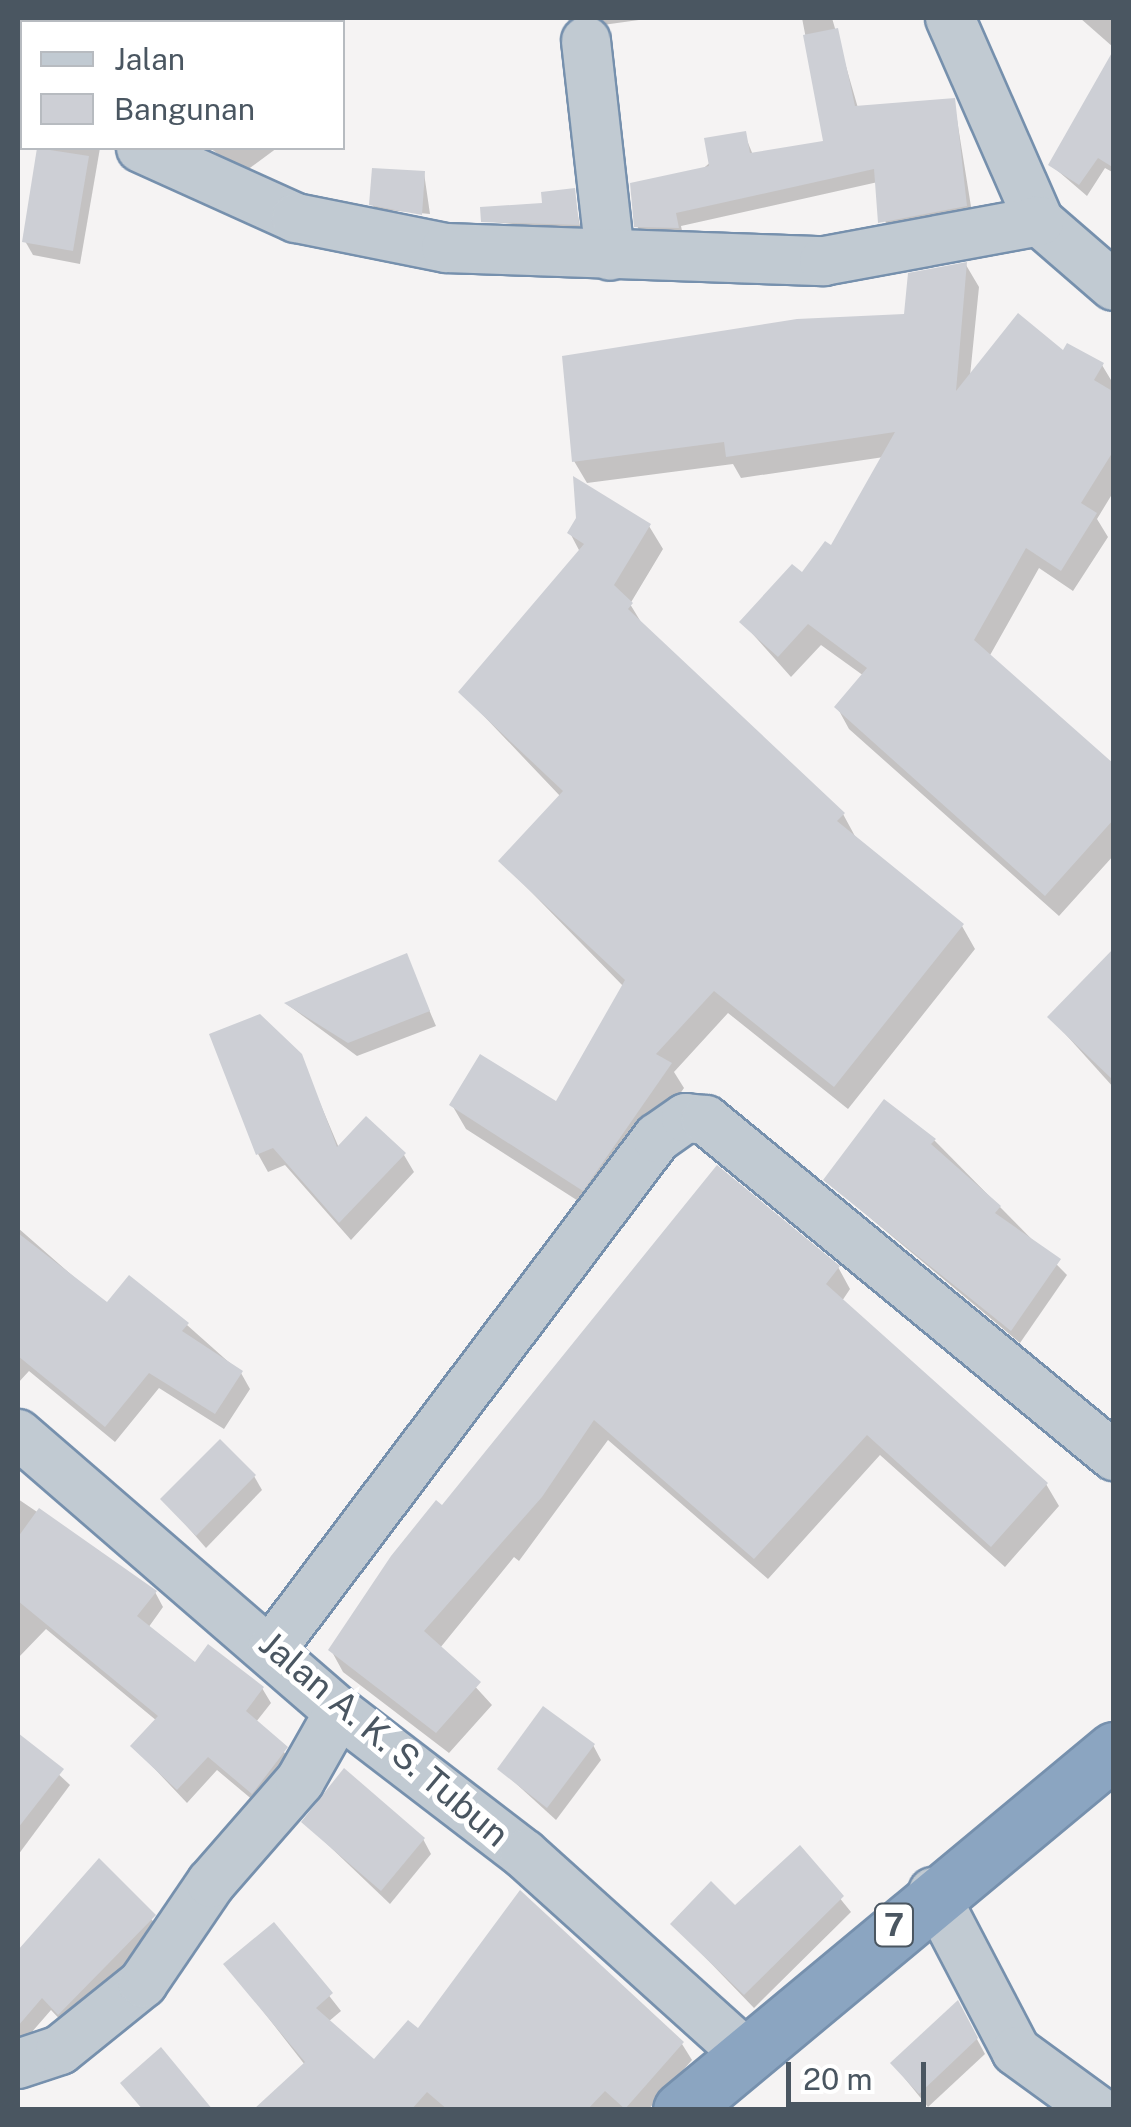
<!DOCTYPE html>
<style>
body{margin:0}
#map{position:relative;width:1131px;height:2127px;overflow:hidden;background:#f5f3f3;font-family:"Public Sans",sans-serif}
div>[style]{position:absolute}
[style*='--x']{left:calc(var(--x)*1px);top:calc(var(--y)*1px);width:calc(var(--w)*1px);rotate:calc(var(--a)*1deg)}
.shadow>*{inset:0;background:#0003}
.building>*{inset:0;background:#cdcfd5}
.roads{filter:drop-shadow(2px 0 #7690ad) drop-shadow(-2px 0 #7690ad) drop-shadow(0 2px #7690ad) drop-shadow(0 -2px #7690ad)}
.minor>*{height:48px;margin:-24px;padding:0 24px;transform-origin:24px;border-radius:24px;background:#c1cad2}
.highway>*{height:55px;margin:-27.5px;padding:0 27.5px;transform-origin:27.5px;border-radius:27.5px;background:#8ba5c1}
span{translate:-50% -50%;white-space:nowrap;text-align:center;line-height:1.15;-webkit-text-stroke:10px #fff;paint-order:stroke}
.shield-label span{padding:2px 8px;background:#fff;border:2px solid;border-radius:8px;-webkit-text-stroke-width:0}
.shield-label{font-size:32px;color:#4a5661;font-weight:700}
.street-label{font-size:35px;color:#4a5661}
.frame{position:absolute;inset:0;border:20px solid #4a5661;pointer-events:none}
.legend{position:absolute;left:20px;top:20px;width:325px;height:130px;box-sizing:border-box;background:#fff;border:2px solid #b7bbc0;margin:0;padding:12px 18px;list-style:none;font-size:30px;color:#4a5661}
.legend li{display:flex;align-items:center;gap:20px;height:50px}
.legend b{width:50px;border:2px solid #b7bbc0}
.scale{position:absolute;left:786px;top:2062px;width:140px;height:45px;box-sizing:border-box;border:5px solid #4a5661;border-top:0;padding-left:12px;font-size:30px;line-height:35px;white-space:nowrap;color:#4a5661;-webkit-text-stroke:8px #fff;paint-order:stroke}
</style>
<div id="map">
<div class="shadow">
<div style="clip-path:polygon(51px 18px,291px 18px,48px 22px)"></div>
<div style="clip-path:polygon(567px 18px,646px 18px,646px 19px,574px 29px)"></div>
<div style="clip-path:polygon(802px 18px,832px 18px,858px 108px,954px 101px,973px 219px,888px 235px,878px 182px,681px 226px,684px 240px,644px 239px,637px 226px,744px 133px,753px 155px,826px 143px)"></div>
<div style="clip-path:polygon(1080px 18px,1114px 18px,1114px 46px,1113px 47px)"></div>
<div style="clip-path:polygon(1114px 90px,1114px 173px,1105px 168px,1087px 196px,1051px 165px)"></div>
<div style="clip-path:polygon(100px 148px,80px 264px,33px 255px,25px 241px,41px 148px)"></div>
<div style="clip-path:polygon(210px 148px,277px 148px,243px 173px)"></div>
<div style="clip-path:polygon(424px 173px,430px 214px,377px 209px,430px 219px,429px 228px,380px 219px,372px 204px)"></div>
<div style="clip-path:polygon(573px 191px,581px 231px,484px 221px,545px 206px)"></div>
<div style="clip-path:polygon(966px 265px,979px 287px,970px 376px,1064px 354px,1102px 365px,1114px 385px,1114px 491px,1097px 519px,1108px 537px,1073px 591px,1039px 568px,989px 657px,1114px 810px,1114px 855px,1059px 916px,849px 729px,837px 707px,864px 676px,821px 645px,791px 677px,742px 622px,832px 549px,884px 457px,741px 478px,733px 464px,587px 483px,574px 461px,906px 316px)"></div>
<div style="clip-path:polygon(649px 526px,663px 549px,630px 604px,644px 627px,843px 814px,856px 838px,962px 926px,975px 949px,848px 1109px,728px 1013px,674px 1072px,684px 1088px,597px 1213px,466px 1129px,452px 1105px,557px 1104px,624px 987px,501px 861px,561px 797px,461px 692px,580px 552px,570px 533px)"></div>
<div style="clip-path:polygon(1113px 951px,1114px 1088px,1050px 1017px)"></div>
<div style="clip-path:polygon(406px 956px,436px 1026px,357px 1056px,288px 1005px)"></div>
<div style="clip-path:polygon(300px 1056px,339px 1148px,404px 1155px,414px 1172px,351px 1240px,285px 1165px,268px 1172px,258px 1154px)"></div>
<div style="clip-path:polygon(934px 1140px,1067px 1275px,1020px 1343px,826px 1181px)"></div>
<div style="clip-path:polygon(18px 1228px,107px 1306px,187px 1325px,241px 1373px,250px 1389px,224px 1429px,159px 1388px,115px 1442px,29px 1371px,18px 1383px)"></div>
<div style="clip-path:polygon(838px 1267px,850px 1289px,842px 1301px,1046px 1484px,1059px 1506px,1005px 1567px,880px 1455px,768px 1579px,608px 1440px,519px 1561px,514px 1557px,440px 1648px,492px 1705px,449px 1753px,343px 1672px,331px 1650px,442px 1509px)"></div>
<div style="clip-path:polygon(254px 1476px,262px 1490px,206px 1548px,164px 1500px)"></div>
<div style="clip-path:polygon(18px 1499px,155px 1592px,163px 1607px,148px 1628px,195px 1665px,262px 1688px,271px 1703px,256px 1722px,294px 1763px,261px 1807px,217px 1770px,187px 1803px,133px 1746px,157px 1721px,46px 1629px,18px 1658px)"></div>
<div style="clip-path:polygon(18px 1736px,70px 1785px,18px 1855px)"></div>
<div style="clip-path:polygon(593px 1745px,601px 1760px,556px 1820px,500px 1769px)"></div>
<div style="clip-path:polygon(304px 1822px,423px 1839px,431px 1854px,390px 1904px)"></div>
<div style="clip-path:polygon(800px 1849px,851px 1912px,754px 2008px,673px 1924px,735px 1908px)"></div>
<div style="clip-path:polygon(99px 1862px,162px 1931px,68px 2028px,51px 2010px,18px 2048px,18px 1952px)"></div>
<div style="clip-path:polygon(274px 1925px,341px 2011px,328px 2022px,375px 2062px,418px 2032px,682px 2044px,692px 2060px,648px 2110px,257px 2110px,305px 2065px,227px 1965px)"></div>
<div style="clip-path:polygon(958px 2004px,985px 2054px,928px 2107px,893px 2064px)"></div>
</div>
<div class="building">
<div style="clip-path:polygon(838px 28px,855px 106px,955px 98px,967px 206px,878px 223px,874px 169px,676px 213px,679px 228px,634px 227px,630px 183px,709px 166px,704px 138px,746px 131px,750px 153px,823px 141px,803px 35px)"></div>
<div style="clip-path:polygon(1114px 49px,1114px 168px,1098px 158px,1079px 185px,1048px 165px)"></div>
<div style="clip-path:polygon(37px 148px,89px 156px,73px 251px,22px 242px)"></div>
<div style="clip-path:polygon(372px 168px,425px 171px,422px 215px,369px 205px)"></div>
<div style="clip-path:polygon(575px 188px,579px 225px,481px 222px,480px 207px,542px 203px,541px 192px)"></div>
<div style="clip-path:polygon(967px 262px,956px 391px,1018px 313px,1063px 350px,1067px 343px,1104px 363px,1094px 380px,1114px 392px,1114px 450px,1081px 503px,1097px 513px,1061px 571px,1026px 548px,974px 640px,1114px 764px,1114px 819px,1045px 896px,834px 707px,867px 668px,808px 624px,778px 657px,739px 622px,792px 564px,802px 572px,825px 541px,831px 545px,895px 432px,726px 457px,724px 442px,572px 462px,562px 356px,797px 319px,904px 314px,908px 273px)"></div>
<div style="clip-path:polygon(573px 476px,651px 524px,614px 585px,633px 603px,628px 609px,845px 813px,837px 821px,964px 924px,834px 1087px,714px 991px,656px 1054px,672px 1063px,583px 1191px,449px 1105px,480px 1054px,556px 1101px,625px 980px,498px 861px,563px 791px,458px 692px,584px 544px,567px 533px,576px 518px)"></div>
<div style="clip-path:polygon(1114px 948px,1114px 1081px,1047px 1017px)"></div>
<div style="clip-path:polygon(407px 953px,430px 1011px,348px 1043px,284px 1003px)"></div>
<div style="clip-path:polygon(260px 1014px,302px 1054px,337px 1147px,366px 1116px,406px 1153px,339px 1223px,273px 1148px,256px 1155px,209px 1034px)"></div>
<div style="clip-path:polygon(884px 1099px,936px 1139px,931px 1144px,1001px 1206px,995px 1213px,1061px 1259px,1011px 1331px,823px 1180px)"></div>
<div style="clip-path:polygon(717px 1165px,840px 1266px,826px 1284px,1048px 1483px,991px 1547px,867px 1435px,754px 1559px,594px 1420px,542px 1497px,424px 1631px,481px 1682px,436px 1733px,328px 1650px,391px 1556px,436px 1500px,442px 1505px)"></div>
<div style="clip-path:polygon(18px 1233px,107px 1302px,129px 1275px,189px 1323px,182px 1331px,243px 1371px,215px 1414px,149px 1373px,105px 1427px,18px 1356px)"></div>
<div style="clip-path:polygon(220px 1439px,256px 1475px,196px 1536px,160px 1499px)"></div>
<div style="clip-path:polygon(39px 1508px,157px 1591px,137px 1616px,195px 1662px,208px 1644px,264px 1687px,246px 1711px,288px 1747px,252px 1794px,208px 1757px,177px 1790px,130px 1746px,158px 1716px,18px 1601px,18px 1537px)"></div>
<div style="clip-path:polygon(543px 1706px,595px 1744px,547px 1808px,497px 1769px)"></div>
<div style="clip-path:polygon(18px 1733px,64px 1769px,18px 1828px)"></div>
<div style="clip-path:polygon(344px 1768px,425px 1838px,381px 1891px,301px 1822px)"></div>
<div style="clip-path:polygon(800px 1845px,844px 1896px,744px 1995px,670px 1924px,711px 1881px,735px 1905px)"></div>
<div style="clip-path:polygon(99px 1858px,156px 1915px,58px 2015px,42px 1998px,18px 2026px,18px 1950px)"></div>
<div style="clip-path:polygon(520px 1890px,684px 2042px,625px 2109px,605px 2091px,587px 2110px,448px 2110px,427px 2092px,411px 2110px,253px 2110px,305px 2062px,223px 1964px,274px 1922px,333px 1993px,316px 2008px,374px 2059px,408px 2020px,418px 2028px)"></div>
<div style="clip-path:polygon(958px 2000px,978px 2038px,919px 2094px,890px 2063px)"></div>
<div style="clip-path:polygon(161px 2047px,213px 2110px,143px 2110px,120px 2083px)"></div>
</div>
<div class="roads">
<div class="minor">
<div style="--x:950;--y:18;--w:222;--a:66.3"></div>
<div style="--x:1039;--y:221;--w:99;--a:40.9"></div>
<div style="--x:586;--y:41;--w:216;--a:83.6"></div>
<div style="--x:18;--y:92;--w:4;--a:27"></div>
<div style="--x:141;--y:148;--w:170;--a:24.3"></div>
<div style="--x:296;--y:218;--w:153;--a:11.3"></div>
<div style="--x:446;--y:248;--w:378;--a:2"></div>
<div style="--x:824;--y:261;--w:219;--a:-10.5"></div>
<div style="--x:18;--y:1434;--w:425;--a:40.9"></div>
<div style="--x:339;--y:1712;--w:233;--a:37.5"></div>
<div style="--x:524;--y:1854;--w:297;--a:42"></div>
<div style="--x:273;--y:1647;--w:638;--a:-52.97"></div>
<div style="--x:657;--y:1138;--w:35;--a:-35"></div>
<div style="--x:686;--y:1118;--w:20;--a:6"></div>
<div style="--x:706;--y:1120;--w:529;--a:39.47"></div>
<div style="--x:933;--y:1892;--w:179;--a:62.4"></div>
<div style="--x:1016;--y:2051;--w:100;--a:36.1"></div>
<div style="--x:18;--y:2064;--w:44;--a:-18.4"></div>
<div style="--x:60;--y:2050;--w:107;--a:-38.9"></div>
<div style="--x:143;--y:1983;--w:121;--a:-55.8"></div>
<div style="--x:211;--y:1883;--w:135;--a:-48.9"></div>
<div style="--x:300;--y:1781;--w:79;--a:-60.5"></div>
</div>
<div class="highway">
<div style="--x:681;--y:2110;--w:563;--a:-39.74"></div>
</div>
</div>
<div class="shield-label">
<span style="left:894px;top:1925px">7</span>
</div>
<div class="street-label">
<span style="left:384px;top:1739px;rotate:40deg">Jalan A. K. S. Tubun</span>
</div>
<div class="frame"></div>
<ul class="legend">
<li><b style="height:12px;background:#c1cad2"></b>Jalan</li>
<li><b style="height:28px;background:#cdcfd5"></b>Bangunan</li>
</ul>
<div class="scale">20 m</div>
</div>
